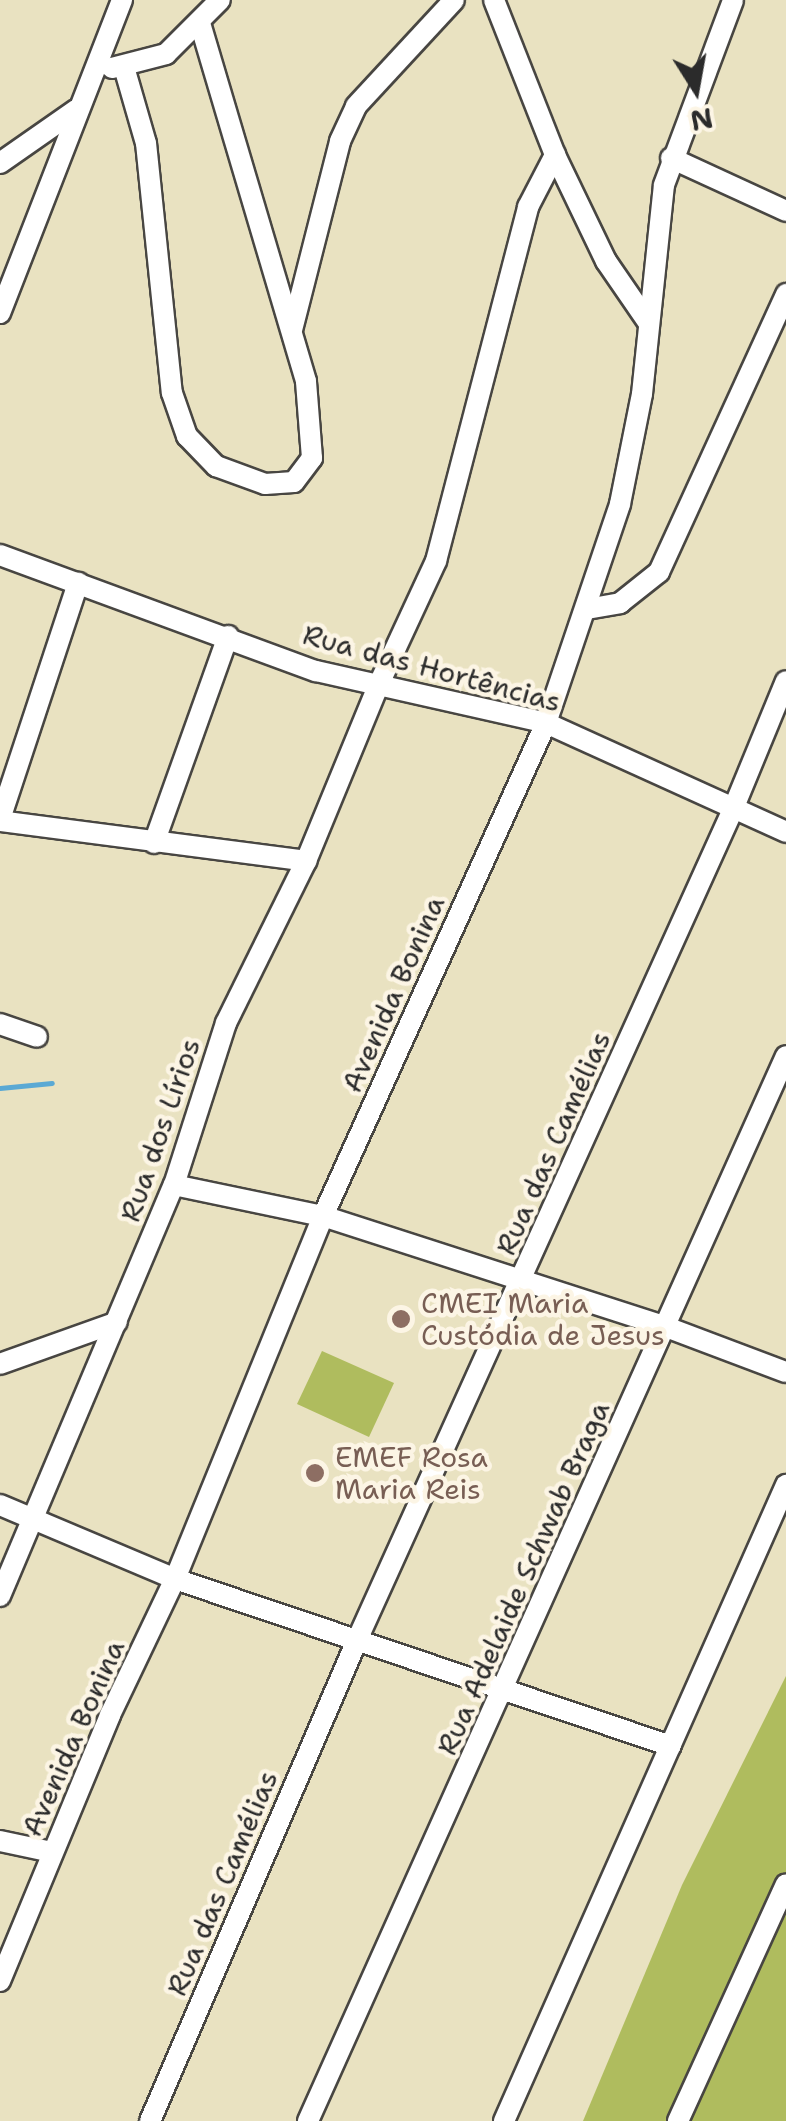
<!DOCTYPE html>
<meta charset="utf-8">
<style>
body{margin:0}
#map{position:relative;width:786px;height:2121px;overflow:hidden;background:#e9e2c1;font-family:"Shantell Sans",sans-serif}
div>[style]{position:absolute}
[style*='--x']{left:calc(var(--x)*1px);top:calc(var(--y)*1px);width:calc(var(--w)*1px);rotate:calc(var(--a)*1deg)}
.green>*{inset:0;background:#afbc5e}
.stream>*{height:5px;margin:-2.5px;padding:0 2.5px;transform-origin:2.5px;border-radius:2.5px;background:#5aa9d4}
.roads{filter:drop-shadow(2px 0 #484642) drop-shadow(-2px 0 #484642) drop-shadow(0 2px #484642) drop-shadow(0 -2px #484642)}
.minor>*{height:20px;margin:-10px;padding:0 10px;transform-origin:10px;border-radius:10px;background:#fff}
.dots>*{width:28px;height:28px;translate:-50% -50%;box-sizing:border-box;border:5px solid #fcf5e5;border-radius:50%}
span{translate:-50% -50%;white-space:nowrap;text-align:center;line-height:1.15;-webkit-text-stroke:9px #fcf5e5;paint-order:stroke}
.street-label{font-size:28px;color:#2b2b2b}
.education-label{font-size:28px;color:#785e54}
.left{translate:0 -50%;text-align:left}
.north{position:absolute;left:646px;top:40px;width:100px;height:100px;-webkit-text-stroke:8px #fcf5e5;paint-order:stroke;rotate:169deg;font-size:28px;font-weight:700;line-height:40px;text-align:center;color:#2b2b2b}
.north::after{content:'';display:block;margin:auto;width:35px;height:45px;background:#2b2b2b;clip-path:polygon(50% 0,100% 100%,50% 72%,0 100%)}
</style>
<div id="map">
<div class="green">
<div style="clip-path:polygon(322px 1351px,394px 1383px,369px 1437px,297px 1404px)"></div>
<div style="clip-path:polygon(786px 1676px,786px 2121px,583px 2121px,682px 1885px)"></div>
</div>
<div class="stream">
<div style="--x:0;--y:1088;--w:52;--a:-5.5"></div>
</div>
<div class="roads">
<div class="minor">
<div style="--x:494;--y:0;--w:167;--a:68.5"></div>
<div style="--x:555;--y:155;--w:118;--a:64.3"></div>
<div style="--x:606;--y:261;--w:74;--a:55.5"></div>
<div style="--x:124;--y:67;--w:79;--a:73.9"></div>
<div style="--x:146;--y:143;--w:251;--a:84.1"></div>
<div style="--x:172;--y:393;--w:46;--a:70.8"></div>
<div style="--x:187;--y:436;--w:42;--a:46"></div>
<div style="--x:216;--y:466;--w:52;--a:20.2"></div>
<div style="--x:265;--y:484;--w:29;--a:-4"></div>
<div style="--x:294;--y:482;--w:30;--a:-53"></div>
<div style="--x:312;--y:458;--w:77;--a:-94.5"></div>
<div style="--x:306;--y:381;--w:374;--a:-106.5"></div>
<div style="--x:112;--y:68;--w:56;--a:-14.5"></div>
<div style="--x:166;--y:54;--w:76;--a:-45"></div>
<div style="--x:671;--y:158;--w:127;--a:24.7"></div>
<div style="--x:0;--y:163;--w:93;--a:-34.9"></div>
<div style="--x:0;--y:313;--w:336;--a:-68.7"></div>
<div style="--x:292;--y:330;--w:195;--a:-75.7"></div>
<div style="--x:340;--y:141;--w:38;--a:-65"></div>
<div style="--x:356;--y:106;--w:144;--a:-47.2"></div>
<div style="--x:0;--y:555;--w:337;--a:20.2"></div>
<div style="--x:316;--y:671;--w:236;--a:12.7"></div>
<div style="--x:546;--y:723;--w:264;--a:24.4"></div>
<div style="--x:587;--y:609;--w:34;--a:-10"></div>
<div style="--x:620;--y:603;--w:50;--a:-38.5"></div>
<div style="--x:659;--y:572;--w:306;--a:-65.4"></div>
<div style="--x:0;--y:819;--w:249;--a:-71.7"></div>
<div style="--x:0;--y:821;--w:309;--a:7.4"></div>
<div style="--x:154;--y:843;--w:220;--a:-70.3"></div>
<div style="--x:0;--y:1024;--w:39;--a:19"></div>
<div style="--x:174;--y:1185;--w:152;--a:11.8"></div>
<div style="--x:323;--y:1216;--w:361;--a:17.9"></div>
<div style="--x:666;--y:1327;--w:128;--a:20.6"></div>
<div style="--x:0;--y:1364;--w:124;--a:-19.7"></div>
<div style="--x:0;--y:1505;--w:190;--a:22.9"></div>
<div style="--x:175;--y:1579;--w:523;--a:18.61"></div>
<div style="--x:0;--y:1596;--w:446;--a:-67.1"></div>
<div style="--x:174;--y:1185;--w:170;--a:-72.2"></div>
<div style="--x:226;--y:1023;--w:181;--a:-63.7"></div>
<div style="--x:306;--y:861;--w:191;--a:-67.6"></div>
<div style="--x:379;--y:684;--w:136;--a:-65.1"></div>
<div style="--x:436;--y:561;--w:366;--a:-75.4"></div>
<div style="--x:528;--y:207;--w:59;--a:-62.6"></div>
<div style="--x:0;--y:1841;--w:53;--a:11.9"></div>
<div style="--x:0;--y:1981;--w:288;--a:-67.5"></div>
<div style="--x:110;--y:1715;--w:151;--a:-64.5"></div>
<div style="--x:175;--y:1579;--w:392;--a:-67.8"></div>
<div style="--x:323;--y:1216;--w:541;--a:-65.66"></div>
<div style="--x:546;--y:723;--w:231;--a:-71.3"></div>
<div style="--x:620;--y:504;--w:112;--a:-78.7"></div>
<div style="--x:642;--y:394;--w:210;--a:-84"></div>
<div style="--x:664;--y:185;--w:197;--a:-69.5"></div>
<div style="--x:150;--y:2121;--w:526;--a:-66.7"></div>
<div style="--x:358;--y:1638;--w:912;--a:-65.65"></div>
<div style="--x:734;--y:807;--w:136;--a:-67.6"></div>
<div style="--x:308;--y:2121;--w:1167;--a:-65.83"></div>
<div style="--x:504;--y:2121;--w:696;--a:-66.09"></div>
<div style="--x:678;--y:2121;--w:260;--a:-65.5"></div>
</div>
</div>
<div class="dots">
<div style="left:401px;top:1319px;background:#8d6e63"></div>
<div style="left:315px;top:1473px;background:#8d6e63"></div>
</div>
<div class="street-label">
<span style="left:432px;top:668px;rotate:15deg">Rua das Hortências</span>
<span style="left:393px;top:994px;rotate:-66deg">Avenida Bonina</span>
<span style="left:160px;top:1130px;rotate:-71deg">Rua dos Lírios</span>
<span style="left:553px;top:1143px;rotate:-66deg">Rua das Camélias</span>
<span style="left:523px;top:1578px;rotate:-66deg">Rua Adelaide Schwab Braga</span>
<span style="left:73px;top:1738px;rotate:-66deg">Avenida Bonina</span>
<span style="left:222px;top:1883px;rotate:-67deg">Rua das Camélias</span>
</div>
<div class="education-label">
<span class="left" style="left:421px;top:1319px">CMEI Maria<br>Custódia de Jesus</span>
<span class="left" style="left:335px;top:1473px">EMEF Rosa<br>Maria Reis</span>
</div>
<div class="north">N</div>
</div>
